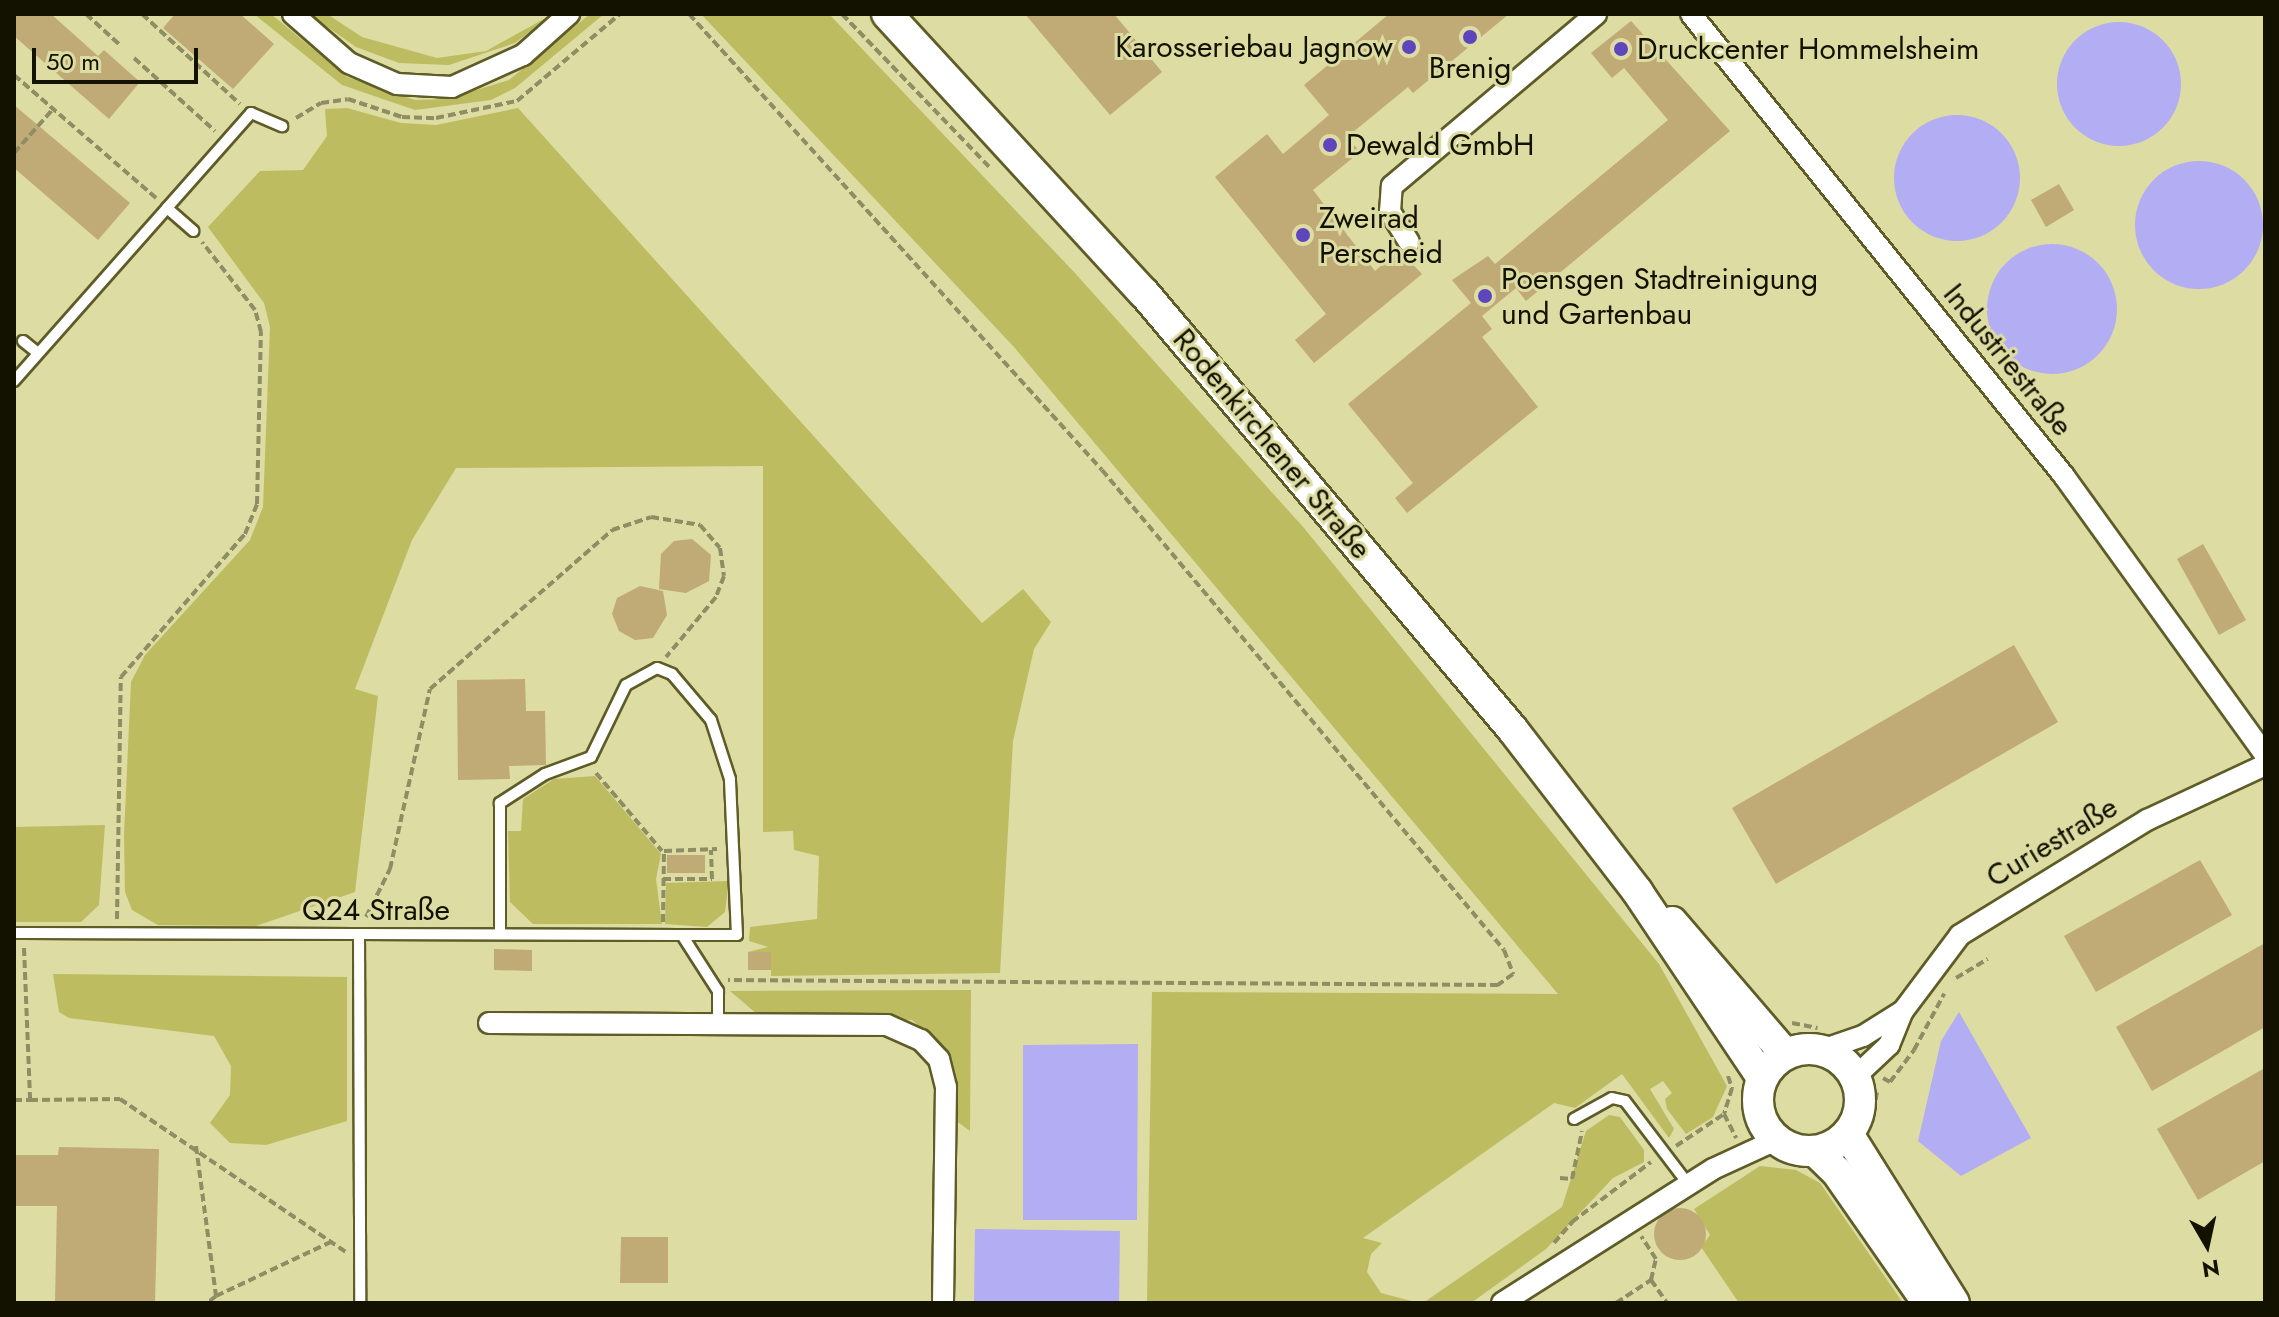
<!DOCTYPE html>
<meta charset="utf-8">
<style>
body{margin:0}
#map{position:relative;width:2279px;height:1317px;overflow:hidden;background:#dcdca3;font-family:Jost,sans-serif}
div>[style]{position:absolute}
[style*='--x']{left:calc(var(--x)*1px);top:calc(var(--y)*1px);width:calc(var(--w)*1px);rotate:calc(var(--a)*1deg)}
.green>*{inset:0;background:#bebc61}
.water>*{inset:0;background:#b3adf4}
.round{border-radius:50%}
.building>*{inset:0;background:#c0aa76}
.path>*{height:4px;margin-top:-2px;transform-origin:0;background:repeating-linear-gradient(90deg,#8e8d63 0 8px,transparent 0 12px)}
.roads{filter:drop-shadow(2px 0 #5e5c27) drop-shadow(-2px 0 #5e5c27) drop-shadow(0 2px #5e5c27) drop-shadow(0 -2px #5e5c27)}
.lane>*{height:10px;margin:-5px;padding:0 5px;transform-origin:5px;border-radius:5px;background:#fff}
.street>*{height:20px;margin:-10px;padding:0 10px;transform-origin:10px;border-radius:10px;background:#fff}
.secondary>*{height:30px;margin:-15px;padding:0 15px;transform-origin:15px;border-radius:15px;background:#fff}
.secondary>.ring{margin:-15px;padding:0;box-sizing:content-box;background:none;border:30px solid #fff;border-radius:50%}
.dots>*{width:22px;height:22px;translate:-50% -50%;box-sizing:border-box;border:4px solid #dcdca3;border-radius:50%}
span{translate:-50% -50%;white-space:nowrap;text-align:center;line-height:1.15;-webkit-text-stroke:6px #dcdca3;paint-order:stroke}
.poi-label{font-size:30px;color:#131200}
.right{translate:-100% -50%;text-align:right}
.left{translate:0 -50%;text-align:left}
.street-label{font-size:30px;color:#131200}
.frame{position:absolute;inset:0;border:16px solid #131200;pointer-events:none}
.north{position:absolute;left:2167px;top:1205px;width:80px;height:80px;-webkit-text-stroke:6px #dcdca3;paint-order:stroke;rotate:171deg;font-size:22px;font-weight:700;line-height:32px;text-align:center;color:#131200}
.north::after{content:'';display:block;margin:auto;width:28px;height:36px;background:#131200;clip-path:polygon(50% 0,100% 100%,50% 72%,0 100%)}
.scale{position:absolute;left:32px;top:48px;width:166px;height:36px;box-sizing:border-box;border:4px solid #131200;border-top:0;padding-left:10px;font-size:24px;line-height:28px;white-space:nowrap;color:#131200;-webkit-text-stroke:6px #dcdca3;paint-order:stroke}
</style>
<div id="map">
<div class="green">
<div style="clip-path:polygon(254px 14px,271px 14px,347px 77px,415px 100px,447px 99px,509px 80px,590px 14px,604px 14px,515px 88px,491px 100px,415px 110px,342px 85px)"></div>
<div style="clip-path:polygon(309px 14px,327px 14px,362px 37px,437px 58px,486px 51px,553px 14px,515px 43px,449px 65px,399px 63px,356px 47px)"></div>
<div style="clip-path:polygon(701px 14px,829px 14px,1074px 272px,1304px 528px,1659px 964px,1727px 1086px,1713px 1117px,1686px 1134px,1667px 1109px,1665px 1099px,1672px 1093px,1663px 1081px,1650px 1089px,1674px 1129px,1669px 1138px,1622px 1074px,1575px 1108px,1554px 1103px,1363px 1238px,1382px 1243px,1371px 1254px,1367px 1272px,1381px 1293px,1419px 1303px,1147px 1303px,1152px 992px,1558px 994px,1014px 347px)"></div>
<div style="clip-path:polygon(347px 108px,401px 123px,436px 125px,518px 108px,982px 623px,1023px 589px,1051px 622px,1034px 649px,1013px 741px,1000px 973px,771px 976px,771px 952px,748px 952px,768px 947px,749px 941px,750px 927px,817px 919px,819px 856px,794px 850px,793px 831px,763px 832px,763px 466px,456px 468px,412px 540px,355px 689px,378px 696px,355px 892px,256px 926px,158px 925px,132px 910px,125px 892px,124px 835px,131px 682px,145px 655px,250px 540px,263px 507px,270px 327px,264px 303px,208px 227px,260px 171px,303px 170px,327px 136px,325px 109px)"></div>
<div style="clip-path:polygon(595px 776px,661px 854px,656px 879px,662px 924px,533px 924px,510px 902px,508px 831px,521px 831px,523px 799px,554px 779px)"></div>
<div style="clip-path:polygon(105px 825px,99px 905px,81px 922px,14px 922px,14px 827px)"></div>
<div style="clip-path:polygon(729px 881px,725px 912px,707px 927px,665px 924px,666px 883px)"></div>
<div style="clip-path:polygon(53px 974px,347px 977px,347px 1121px,266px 1145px,230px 1143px,210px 1123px,230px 1095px,231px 1066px,214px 1036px,69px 1018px,59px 1012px)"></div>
<div style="clip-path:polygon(971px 990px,970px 1131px,955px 1120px,947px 1051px,912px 1020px,757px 1014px,730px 991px)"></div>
<div style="clip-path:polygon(1609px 1115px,1620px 1117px,1644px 1150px,1644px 1162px,1613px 1178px,1546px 1249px,1471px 1303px,1423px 1303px,1562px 1207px,1586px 1131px)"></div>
<div style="clip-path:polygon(1760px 1166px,1796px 1170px,1820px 1183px,1903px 1303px,1739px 1303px,1701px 1247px,1710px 1235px,1694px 1209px)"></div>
</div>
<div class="water">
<div class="round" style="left:2057px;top:22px;width:124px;height:124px"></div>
<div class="round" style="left:1894px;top:115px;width:126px;height:126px"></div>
<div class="round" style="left:2135px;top:161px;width:128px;height:128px"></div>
<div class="round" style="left:1987px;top:244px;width:130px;height:130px"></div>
<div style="clip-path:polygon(1959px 1012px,2031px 1138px,1961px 1176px,1918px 1141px,1941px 1041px)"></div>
<div style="clip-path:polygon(1138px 1044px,1137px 1220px,1023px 1220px,1023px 1045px)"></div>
<div style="clip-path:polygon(975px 1229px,1120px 1231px,1119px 1303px,974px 1303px)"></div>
</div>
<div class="building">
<div style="clip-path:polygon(14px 14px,51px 14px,98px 56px,104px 50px,140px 82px,109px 119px,14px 36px)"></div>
<div style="clip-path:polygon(175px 14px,240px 14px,274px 44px,233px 89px,163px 28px)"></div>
<div style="clip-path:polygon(1025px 14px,1114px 14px,1162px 72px,1110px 115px)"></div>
<div style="clip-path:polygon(1389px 14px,1509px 14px,1413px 93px,1408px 87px,1347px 137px,1360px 152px,1313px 190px,1375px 271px,1399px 250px,1422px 274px,1314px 363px,1295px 340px,1326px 314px,1215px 177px,1267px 134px,1283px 154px,1329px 115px,1304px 85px)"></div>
<div style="clip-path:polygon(1631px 21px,1730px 131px,1526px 301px,1516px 288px,1482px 316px,1492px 329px,1482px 337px,1538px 407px,1407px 513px,1395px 498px,1413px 483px,1348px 404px,1471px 303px,1452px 280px,1488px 256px,1495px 264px,1668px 120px,1624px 68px,1612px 78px,1591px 53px)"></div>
<div style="clip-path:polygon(14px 105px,130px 203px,98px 240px,14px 168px)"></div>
<div style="clip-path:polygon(2059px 184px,2074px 210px,2046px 227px,2031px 200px)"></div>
<div style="clip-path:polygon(692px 539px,711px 555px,709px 581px,686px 593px,659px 589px,661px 554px,674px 541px)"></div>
<div style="clip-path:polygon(2203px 544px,2246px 620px,2219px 635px,2177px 559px)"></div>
<div style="clip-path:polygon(640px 586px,663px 591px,667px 615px,653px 638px,635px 640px,619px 631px,612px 614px,617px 598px)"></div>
<div style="clip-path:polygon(2014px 645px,2058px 722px,1776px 884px,1732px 808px)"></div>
<div style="clip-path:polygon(525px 679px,526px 711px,545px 711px,546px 765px,509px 766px,510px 779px,458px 780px,457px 680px)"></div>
<div style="clip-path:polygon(667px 855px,705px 855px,705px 873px,667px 873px)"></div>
<div style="clip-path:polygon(2200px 860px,2232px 915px,2096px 992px,2064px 936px)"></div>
<div style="clip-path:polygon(2265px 943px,2265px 1027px,2152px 1091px,2116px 1027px)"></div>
<div style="clip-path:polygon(494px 949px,532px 950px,532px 971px,494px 970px)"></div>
<div style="clip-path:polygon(748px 952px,771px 952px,771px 970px,748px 970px)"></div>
<div style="clip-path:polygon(2265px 1068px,2265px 1161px,2198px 1200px,2157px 1129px)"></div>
<div style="clip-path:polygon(59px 1147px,159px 1149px,155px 1303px,55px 1303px,57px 1206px,14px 1206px,14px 1155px,58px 1155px)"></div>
<div class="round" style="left:1654px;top:1208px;width:52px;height:52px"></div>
<div style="clip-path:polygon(621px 1237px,668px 1237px,668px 1283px,620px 1283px)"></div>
</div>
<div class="path">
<div style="--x:86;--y:14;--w:46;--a:42.4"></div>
<div style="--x:142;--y:14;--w:133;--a:42.6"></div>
<div style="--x:689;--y:14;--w:615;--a:47.83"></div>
<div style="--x:1102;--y:470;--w:626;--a:50.05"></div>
<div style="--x:1504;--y:950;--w:26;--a:69"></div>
<div style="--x:1513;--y:974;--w:19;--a:144"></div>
<div style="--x:1498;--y:985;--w:770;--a:-179.63"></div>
<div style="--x:842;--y:14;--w:214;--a:46.1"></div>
<div style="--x:134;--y:58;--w:109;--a:42"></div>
<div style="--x:14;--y:75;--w:188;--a:40.9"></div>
<div style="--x:296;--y:118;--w:29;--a:-31"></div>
<div style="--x:321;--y:103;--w:27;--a:-8"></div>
<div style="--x:348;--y:99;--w:57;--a:18.4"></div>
<div style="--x:402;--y:117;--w:34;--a:2"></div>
<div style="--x:436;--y:118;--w:83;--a:-11.9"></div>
<div style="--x:517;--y:101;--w:135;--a:-40.2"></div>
<div style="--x:14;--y:153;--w:59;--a:-48.4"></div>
<div style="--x:596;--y:773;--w:102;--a:49.8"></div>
<div style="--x:663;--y:879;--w:49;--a:0"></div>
<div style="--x:712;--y:879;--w:29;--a:-92"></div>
<div style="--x:366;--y:917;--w:54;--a:-63.4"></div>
<div style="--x:390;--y:869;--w:184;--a:-77.5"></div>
<div style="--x:430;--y:689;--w:242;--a:-41.1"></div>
<div style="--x:612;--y:530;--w:41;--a:-18.4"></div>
<div style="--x:651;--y:517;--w:50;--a:9.3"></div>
<div style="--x:700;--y:525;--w:30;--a:49"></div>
<div style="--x:720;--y:548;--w:28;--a:82"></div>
<div style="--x:724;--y:576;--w:22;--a:111"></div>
<div style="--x:716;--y:597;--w:78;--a:129.8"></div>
<div style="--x:117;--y:919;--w:242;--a:-89.1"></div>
<div style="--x:121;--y:677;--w:189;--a:-49.1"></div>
<div style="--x:245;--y:534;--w:32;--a:-68"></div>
<div style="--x:257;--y:504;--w:172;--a:-88.7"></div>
<div style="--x:261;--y:332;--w:23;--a:-105"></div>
<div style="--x:255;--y:310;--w:86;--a:-127.9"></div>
<div style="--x:663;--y:922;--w:71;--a:-89.2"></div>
<div style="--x:664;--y:851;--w:53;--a:-2.2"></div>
<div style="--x:24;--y:948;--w:152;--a:87.7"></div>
<div style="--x:30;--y:1100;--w:90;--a:-0.6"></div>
<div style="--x:120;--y:1099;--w:273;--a:34.1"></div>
<div style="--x:1956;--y:978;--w:37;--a:-31"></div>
<div style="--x:1792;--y:1023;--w:26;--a:11"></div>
<div style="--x:1728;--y:1076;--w:13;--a:72"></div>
<div style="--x:1732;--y:1088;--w:27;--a:107"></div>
<div style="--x:1724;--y:1114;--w:27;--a:63"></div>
<div style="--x:1883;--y:1078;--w:8;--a:30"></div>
<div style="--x:1890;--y:1082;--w:40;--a:-53"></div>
<div style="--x:1914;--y:1050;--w:64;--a:-61.8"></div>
<div style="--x:14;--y:1100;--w:16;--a:0"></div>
<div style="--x:1872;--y:1123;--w:31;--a:-81"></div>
<div style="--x:196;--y:1146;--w:151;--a:82.4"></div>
<div style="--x:216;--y:1296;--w:11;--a:142"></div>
<div style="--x:1676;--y:1146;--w:58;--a:-33.7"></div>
<div style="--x:1560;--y:1178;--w:12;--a:5"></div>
<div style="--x:1572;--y:1179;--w:49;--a:-78.2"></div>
<div style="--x:1554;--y:1243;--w:28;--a:-49"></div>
<div style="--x:1572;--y:1222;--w:99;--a:-37.2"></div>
<div style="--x:1651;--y:1280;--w:28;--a:55"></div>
<div style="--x:216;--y:1296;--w:127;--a:-25.2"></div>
<div style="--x:1616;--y:1303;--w:42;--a:-33.3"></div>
<div style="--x:1651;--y:1280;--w:22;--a:-77"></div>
<div style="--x:1656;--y:1259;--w:27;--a:-123"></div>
</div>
<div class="roads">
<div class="lane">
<div style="--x:167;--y:208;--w:127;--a:-48.5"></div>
<div style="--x:251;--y:113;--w:34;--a:23"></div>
<div style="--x:23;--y:341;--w:19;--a:39"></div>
<div style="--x:14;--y:381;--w:231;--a:-48.5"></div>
<div style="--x:167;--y:208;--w:35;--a:41"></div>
<div style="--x:14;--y:933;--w:10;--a:0"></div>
<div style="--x:24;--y:933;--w:658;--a:0.17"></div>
<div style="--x:682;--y:935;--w:55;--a:0"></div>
<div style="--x:737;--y:935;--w:156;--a:-92.6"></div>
<div style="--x:730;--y:779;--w:62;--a:-107.9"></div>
<div style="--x:711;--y:720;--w:60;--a:-130.3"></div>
<div style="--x:672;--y:674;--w:16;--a:-158"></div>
<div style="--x:657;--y:668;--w:35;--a:151"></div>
<div style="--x:626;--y:685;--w:80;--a:115.9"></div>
<div style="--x:591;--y:757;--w:49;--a:159.7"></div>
<div style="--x:545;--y:774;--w:54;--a:147.2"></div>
<div style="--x:500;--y:803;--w:131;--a:90"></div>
<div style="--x:359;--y:934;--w:369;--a:89.8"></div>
<div style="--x:682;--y:935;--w:67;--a:57.3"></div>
<div style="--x:718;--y:991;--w:33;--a:90"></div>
<div style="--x:1574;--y:1119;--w:43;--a:-28.9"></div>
<div style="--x:1612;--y:1098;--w:13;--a:13"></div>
<div style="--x:1625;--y:1101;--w:104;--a:52.8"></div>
</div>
<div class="street">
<div style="--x:293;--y:14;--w:74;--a:41.2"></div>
<div style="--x:349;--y:63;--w:52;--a:23.6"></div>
<div style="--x:397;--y:84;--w:55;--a:3.1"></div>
<div style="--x:452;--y:87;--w:78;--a:-24.3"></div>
<div style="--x:523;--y:55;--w:62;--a:-41.7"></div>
<div style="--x:1691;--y:14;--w:594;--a:51.08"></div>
<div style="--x:2064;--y:476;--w:344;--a:54.2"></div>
<div style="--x:1409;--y:242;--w:36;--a:-122"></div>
<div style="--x:1390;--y:212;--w:26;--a:-86"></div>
<div style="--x:1392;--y:186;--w:267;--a:-40.1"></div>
<div style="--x:489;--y:1023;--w:398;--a:0.3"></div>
<div style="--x:887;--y:1025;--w:37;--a:24"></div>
<div style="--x:921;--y:1040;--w:26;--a:47"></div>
<div style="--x:939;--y:1059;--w:29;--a:76"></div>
<div style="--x:946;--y:1087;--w:216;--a:90.8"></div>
<div style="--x:1822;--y:1050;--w:43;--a:-18.9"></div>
<div style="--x:1863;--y:1036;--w:47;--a:-32"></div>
<div style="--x:1857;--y:1083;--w:6;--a:-108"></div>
<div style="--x:1855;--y:1077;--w:47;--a:-43.3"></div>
<div style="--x:1889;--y:1045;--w:37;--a:-68"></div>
<div style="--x:1903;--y:1011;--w:95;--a:-53.1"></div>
<div style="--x:1960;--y:935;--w:220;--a:-31.6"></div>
<div style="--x:2147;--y:820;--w:130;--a:-25"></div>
<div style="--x:1502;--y:1303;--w:250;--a:-32.4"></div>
<div style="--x:1713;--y:1169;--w:69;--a:-24.7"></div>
</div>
<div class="secondary">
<div style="--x:887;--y:14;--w:379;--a:47.4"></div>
<div style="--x:1144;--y:293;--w:572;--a:49.82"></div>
<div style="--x:1513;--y:730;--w:203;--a:52.4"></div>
<div style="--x:1637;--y:891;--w:225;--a:56.2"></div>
<div style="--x:1672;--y:922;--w:174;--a:49.4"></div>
<div class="ring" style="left:1758px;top:1049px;width:72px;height:72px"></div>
<div style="--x:1848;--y:1134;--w:199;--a:57.9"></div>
<div style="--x:1815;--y:1151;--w:29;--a:44"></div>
<div style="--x:1836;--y:1171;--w:161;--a:55.1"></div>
</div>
</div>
<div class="dots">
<div style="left:1470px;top:37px;background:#5f45bd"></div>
<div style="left:1409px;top:47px;background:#5f45bd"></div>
<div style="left:1621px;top:49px;background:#5f45bd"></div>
<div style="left:1330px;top:145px;background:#5f45bd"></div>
<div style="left:1303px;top:235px;background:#5f45bd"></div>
<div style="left:1485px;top:296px;background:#5f45bd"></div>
</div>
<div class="poi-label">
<span class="right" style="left:1393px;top:47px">Karosseriebau Jagnow</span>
<span class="left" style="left:1637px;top:49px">Druckcenter Hommelsheim</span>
<span style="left:1470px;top:68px">Brenig</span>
<span class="left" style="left:1346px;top:145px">Dewald GmbH</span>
<span class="left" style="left:1319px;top:235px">Zweirad<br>Perscheid</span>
<span class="left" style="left:1501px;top:296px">Poensgen Stadtreinigung<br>und Gartenbau</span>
</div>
<div class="street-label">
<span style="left:2008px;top:360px;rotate:51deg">Industriestraße</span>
<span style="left:1272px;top:444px;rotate:50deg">Rodenkirchener Straße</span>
<span style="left:2052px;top:842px;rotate:-31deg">Curiestraße</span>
<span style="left:376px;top:910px">Q24 Straße</span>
</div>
<div class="frame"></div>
<div class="north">N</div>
<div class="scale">50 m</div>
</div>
